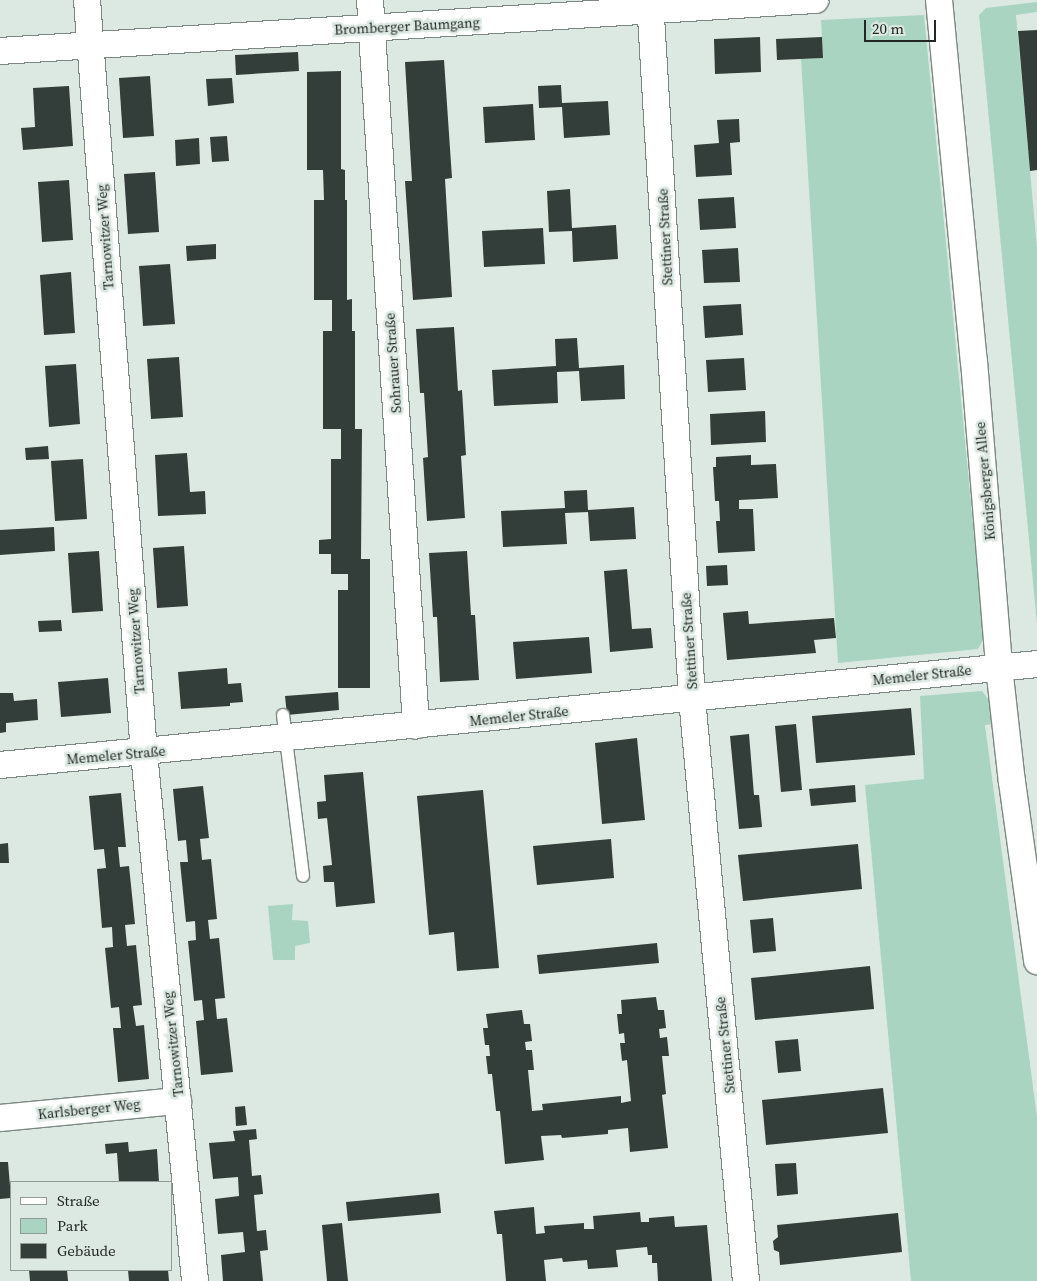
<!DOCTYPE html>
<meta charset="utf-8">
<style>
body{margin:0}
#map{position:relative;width:1037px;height:1281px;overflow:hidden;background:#dce9e3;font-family:"Source Serif 4",serif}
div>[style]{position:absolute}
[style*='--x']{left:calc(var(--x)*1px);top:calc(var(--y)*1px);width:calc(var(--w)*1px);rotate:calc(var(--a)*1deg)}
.green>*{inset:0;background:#aad4c2}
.building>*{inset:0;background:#333d39}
.roads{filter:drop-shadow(1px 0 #7c8883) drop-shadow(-1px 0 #7c8883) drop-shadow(0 1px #7c8883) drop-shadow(0 -1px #7c8883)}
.lane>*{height:12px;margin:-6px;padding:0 6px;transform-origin:6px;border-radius:6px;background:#fff}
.street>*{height:26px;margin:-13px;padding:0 13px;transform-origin:13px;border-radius:13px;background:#fff}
span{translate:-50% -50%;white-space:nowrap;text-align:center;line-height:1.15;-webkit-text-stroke:5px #dce9e3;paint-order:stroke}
.street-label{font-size:14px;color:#222725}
.legend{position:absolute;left:10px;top:1181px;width:162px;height:90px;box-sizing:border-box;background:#dce9e3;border:1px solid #929b97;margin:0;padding:6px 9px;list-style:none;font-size:15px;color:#222725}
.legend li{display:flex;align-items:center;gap:10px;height:25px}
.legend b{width:25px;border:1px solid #929b97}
.scale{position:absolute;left:864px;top:20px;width:72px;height:22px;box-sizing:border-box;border:2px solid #222725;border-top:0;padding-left:6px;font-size:15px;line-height:18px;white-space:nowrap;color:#222725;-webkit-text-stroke:4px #dce9e3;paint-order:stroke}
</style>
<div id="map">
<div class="green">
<div style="clip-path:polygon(1037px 2px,1037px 12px,1016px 15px,1037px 248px,1037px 624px,979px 15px,986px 8px)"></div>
<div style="clip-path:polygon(924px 15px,984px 638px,978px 649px,838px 663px,801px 59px,823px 58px,821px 20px)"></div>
<div style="clip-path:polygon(982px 691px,989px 700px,993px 724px,985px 725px,1037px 1117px,1037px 1281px,911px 1281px,865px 785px,924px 779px,920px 696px)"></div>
<div style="clip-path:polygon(293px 904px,292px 920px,308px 921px,310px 943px,295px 946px,295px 960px,273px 960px,268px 906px)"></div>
</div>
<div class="building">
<div style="clip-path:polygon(1037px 30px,1037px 170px,1030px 171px,1018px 31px)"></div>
<div style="clip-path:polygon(760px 37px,761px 72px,715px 74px,714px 39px)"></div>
<div style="clip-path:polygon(822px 37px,823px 58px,777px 60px,776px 39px)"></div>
<div style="clip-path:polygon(298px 52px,299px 71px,236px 75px,235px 55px)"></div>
<div style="clip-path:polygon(444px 60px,452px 178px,445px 179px,452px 297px,413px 300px,405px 181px,412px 181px,405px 62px)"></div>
<div style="clip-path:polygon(341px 71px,341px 169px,345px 170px,345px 200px,347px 200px,347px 300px,352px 299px,352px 331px,355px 331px,355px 429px,362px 429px,361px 559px,370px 559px,370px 688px,338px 688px,338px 590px,348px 590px,348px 574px,331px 574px,331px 554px,319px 554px,319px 540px,331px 539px,331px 459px,341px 459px,341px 429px,323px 429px,323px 331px,332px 331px,332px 300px,314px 300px,314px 200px,324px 200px,323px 170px,307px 170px,307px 72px)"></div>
<div style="clip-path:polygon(150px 76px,154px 136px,123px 138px,119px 78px)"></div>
<div style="clip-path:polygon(232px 78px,234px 103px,208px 106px,206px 79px)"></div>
<div style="clip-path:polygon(561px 85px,562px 103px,608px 101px,610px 135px,564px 138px,562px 107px,539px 108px,538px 86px)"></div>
<div style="clip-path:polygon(69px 86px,73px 146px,23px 150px,21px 128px,35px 127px,33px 88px)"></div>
<div style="clip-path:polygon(533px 104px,535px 140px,485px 143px,483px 107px)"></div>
<div style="clip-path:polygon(739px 119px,740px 142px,730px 143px,732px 175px,696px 177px,694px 145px,719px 143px,717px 120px)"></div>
<div style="clip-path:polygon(227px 136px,229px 161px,212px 162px,210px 137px)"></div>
<div style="clip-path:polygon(199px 138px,200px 164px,176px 166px,175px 140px)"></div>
<div style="clip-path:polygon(155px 172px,159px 232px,128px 234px,124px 174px)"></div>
<div style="clip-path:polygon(69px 180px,73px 240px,42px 242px,38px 182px)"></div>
<div style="clip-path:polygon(570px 189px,572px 228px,616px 225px,618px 259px,573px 262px,572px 231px,549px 232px,547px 191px)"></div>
<div style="clip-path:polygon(734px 197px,736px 228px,700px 230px,698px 199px)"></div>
<div style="clip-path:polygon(543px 228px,545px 264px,484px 267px,482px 231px)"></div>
<div style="clip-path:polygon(216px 244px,216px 259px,187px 261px,186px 246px)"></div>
<div style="clip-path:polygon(738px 248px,740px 282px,704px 283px,702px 250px)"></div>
<div style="clip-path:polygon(170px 264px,175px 324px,143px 326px,139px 266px)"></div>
<div style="clip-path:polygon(71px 272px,75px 333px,44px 335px,40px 275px)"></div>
<div style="clip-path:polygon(741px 304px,743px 335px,705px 338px,703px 306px)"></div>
<div style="clip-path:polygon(454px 327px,458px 391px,462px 390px,466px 455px,461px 456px,465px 518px,427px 521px,423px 458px,428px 457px,424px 393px,420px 393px,416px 329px)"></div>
<div style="clip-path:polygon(577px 338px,579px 368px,624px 365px,625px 399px,581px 401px,579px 371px,557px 372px,558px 403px,494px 406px,492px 370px,556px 366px,555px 339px)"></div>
<div style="clip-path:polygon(179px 357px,183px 417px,151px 419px,147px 359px)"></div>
<div style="clip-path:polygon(744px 358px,746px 390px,708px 392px,706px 360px)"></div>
<div style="clip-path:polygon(76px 364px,80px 424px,49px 427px,45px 366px)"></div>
<div style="clip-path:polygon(765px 411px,766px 442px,711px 445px,710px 414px)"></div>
<div style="clip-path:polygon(48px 446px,49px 459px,26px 460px,25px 448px)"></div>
<div style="clip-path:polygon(187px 453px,190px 492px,205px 491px,206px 514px,158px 516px,155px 455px)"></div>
<div style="clip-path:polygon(751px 455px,751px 465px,776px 464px,778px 498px,739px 500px,739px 509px,753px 509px,755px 551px,718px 553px,716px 521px,720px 521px,719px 501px,715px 501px,713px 467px,716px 467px,716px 457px)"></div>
<div style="clip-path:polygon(83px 459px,87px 519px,55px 521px,51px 461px)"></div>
<div style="clip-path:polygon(587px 490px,588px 510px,634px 507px,636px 539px,590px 541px,588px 512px,565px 513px,567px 544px,503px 547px,501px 511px,565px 508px,564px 491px)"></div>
<div style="clip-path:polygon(54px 527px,55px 551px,0 555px,0 530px)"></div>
<div style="clip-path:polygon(184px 546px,188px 606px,157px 608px,153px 548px)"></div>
<div style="clip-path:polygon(99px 551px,103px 611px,72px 613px,68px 553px)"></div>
<div style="clip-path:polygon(467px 551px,471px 615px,475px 615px,479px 680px,440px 682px,437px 617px,433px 617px,429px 553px)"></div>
<div style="clip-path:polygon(727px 565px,728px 585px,707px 586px,706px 566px)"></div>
<div style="clip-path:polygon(627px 569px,632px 629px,651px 628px,653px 648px,610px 652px,604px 571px)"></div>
<div style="clip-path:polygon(748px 611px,749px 624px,834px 618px,836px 638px,814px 640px,816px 653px,727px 660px,723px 613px)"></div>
<div style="clip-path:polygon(61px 620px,62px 631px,39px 632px,38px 621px)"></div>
<div style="clip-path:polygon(589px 637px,592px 673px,516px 679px,513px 642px)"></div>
<div style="clip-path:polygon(227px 668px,228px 684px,241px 683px,243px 702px,230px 703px,230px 706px,181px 709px,178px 672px)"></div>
<div style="clip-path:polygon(108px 678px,111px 713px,61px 717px,58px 682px)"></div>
<div style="clip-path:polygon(338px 692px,339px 710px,287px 715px,285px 696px)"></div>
<div style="clip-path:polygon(0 693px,13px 693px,14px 701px,37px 699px,38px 720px,6px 723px,6px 732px,0 733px)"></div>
<div style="clip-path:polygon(911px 708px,915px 755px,816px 763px,812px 716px)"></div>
<div style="clip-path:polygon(796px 724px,802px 790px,781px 792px,775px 726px)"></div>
<div style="clip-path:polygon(749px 734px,754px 795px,759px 795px,762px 827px,739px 829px,730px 736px)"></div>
<div style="clip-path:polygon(637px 738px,645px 820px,602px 824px,595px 743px)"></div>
<div style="clip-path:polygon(363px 772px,375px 903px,336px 907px,334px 882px,324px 882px,323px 866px,332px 865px,327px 818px,318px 819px,317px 802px,326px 801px,324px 775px)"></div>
<div style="clip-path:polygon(855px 785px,856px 802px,811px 806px,809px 789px)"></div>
<div style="clip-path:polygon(203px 786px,209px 838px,200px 839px,202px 860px,211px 859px,217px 919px,208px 920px,210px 939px,219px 938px,225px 998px,215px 999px,217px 1019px,227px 1018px,233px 1072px,201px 1075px,196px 1021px,204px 1020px,202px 1000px,194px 1001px,188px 941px,196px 940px,195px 921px,186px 922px,180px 862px,188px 862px,186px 840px,178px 841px,173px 789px)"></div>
<div style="clip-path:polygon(483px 790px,499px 968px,457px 971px,454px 932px,429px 935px,417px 796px)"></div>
<div style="clip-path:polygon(121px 793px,126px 847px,118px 847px,120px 867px,129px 866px,135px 924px,125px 925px,127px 946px,136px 945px,142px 1005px,133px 1006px,136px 1026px,144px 1025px,149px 1079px,118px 1082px,113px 1028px,121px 1028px,119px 1007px,111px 1008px,105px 948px,113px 947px,112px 927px,102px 928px,97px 869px,106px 868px,104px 849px,94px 850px,89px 796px)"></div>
<div style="clip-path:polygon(611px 839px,614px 878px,537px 885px,533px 846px)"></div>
<div style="clip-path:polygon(8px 843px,9px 863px,0 863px,0 844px)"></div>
<div style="clip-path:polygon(858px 844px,862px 889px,743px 901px,738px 855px)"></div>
<div style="clip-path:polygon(773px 918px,776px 951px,753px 953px,750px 920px)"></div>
<div style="clip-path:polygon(657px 943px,659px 963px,539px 974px,537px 955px)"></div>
<div style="clip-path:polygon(870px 966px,874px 1009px,755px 1020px,751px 978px)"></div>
<div style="clip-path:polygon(656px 997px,658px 1010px,664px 1010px,666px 1028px,659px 1029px,660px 1038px,667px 1037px,669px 1056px,662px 1056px,666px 1094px,662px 1095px,668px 1148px,630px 1152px,628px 1128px,608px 1130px,608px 1134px,562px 1138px,561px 1135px,541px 1136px,544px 1160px,505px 1164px,500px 1111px,496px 1111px,492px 1074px,488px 1074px,486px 1056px,490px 1056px,489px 1045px,485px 1045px,483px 1028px,488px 1028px,486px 1014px,522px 1010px,524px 1024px,530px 1024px,532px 1041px,525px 1042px,526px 1050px,532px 1050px,534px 1070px,528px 1070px,532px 1111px,543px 1110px,542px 1104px,582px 1100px,621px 1096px,621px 1103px,631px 1101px,627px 1060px,622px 1061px,620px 1043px,625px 1043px,624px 1033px,619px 1034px,617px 1014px,622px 1014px,621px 1000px)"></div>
<div style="clip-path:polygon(798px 1039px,801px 1071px,778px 1073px,775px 1041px)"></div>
<div style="clip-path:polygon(883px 1088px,888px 1133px,766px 1145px,762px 1100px)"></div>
<div style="clip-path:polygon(245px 1106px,247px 1125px,236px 1126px,235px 1107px)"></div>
<div style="clip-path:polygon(256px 1129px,257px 1139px,249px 1140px,252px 1176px,261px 1175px,263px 1194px,254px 1195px,257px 1231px,266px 1230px,268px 1250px,260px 1251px,263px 1281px,223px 1281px,221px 1255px,245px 1252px,243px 1232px,218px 1234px,215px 1199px,239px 1196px,238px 1177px,213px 1179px,209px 1143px,235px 1141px,233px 1131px)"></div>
<div style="clip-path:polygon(128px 1142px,129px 1152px,157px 1149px,159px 1182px,119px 1182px,117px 1153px,106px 1154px,105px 1144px)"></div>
<div style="clip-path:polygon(0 1162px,8px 1162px,11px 1198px,0 1199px)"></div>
<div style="clip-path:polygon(796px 1163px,798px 1194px,777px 1196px,775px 1164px)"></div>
<div style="clip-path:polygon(439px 1193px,441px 1213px,348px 1221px,346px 1202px)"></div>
<div style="clip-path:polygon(534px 1207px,536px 1234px,545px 1233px,544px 1226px,584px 1223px,584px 1229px,594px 1229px,593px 1216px,640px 1212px,641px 1222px,649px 1222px,649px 1218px,674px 1216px,675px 1227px,707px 1225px,712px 1281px,658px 1281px,657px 1263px,652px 1263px,652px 1255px,648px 1255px,647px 1247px,616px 1250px,618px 1267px,588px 1269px,587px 1260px,563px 1262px,562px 1258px,544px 1260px,546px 1281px,506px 1281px,502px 1234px,497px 1234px,494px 1211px)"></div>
<div style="clip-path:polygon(898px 1213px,902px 1252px,780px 1265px,779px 1252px,774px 1250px,773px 1241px,778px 1237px,777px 1225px)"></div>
<div style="clip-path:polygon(342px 1223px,348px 1281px,327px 1281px,322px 1225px)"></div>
<div style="clip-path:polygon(29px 1270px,67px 1270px,68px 1281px,30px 1281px)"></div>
<div style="clip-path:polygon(128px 1270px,168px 1270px,169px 1281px,129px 1281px)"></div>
</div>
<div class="roads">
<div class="lane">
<div style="--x:283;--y:715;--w:162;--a:82.9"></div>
</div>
<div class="street">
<div style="--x:87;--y:0;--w:755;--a:85.67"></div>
<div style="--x:144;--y:753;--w:530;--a:84.48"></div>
<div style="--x:370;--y:0;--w:727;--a:86.37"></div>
<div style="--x:650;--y:0;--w:699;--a:86.56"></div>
<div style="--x:692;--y:698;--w:585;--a:84.71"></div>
<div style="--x:939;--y:0;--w:363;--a:84.5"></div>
<div style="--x:974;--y:361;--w:307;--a:85.3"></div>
<div style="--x:999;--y:667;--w:116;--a:83.6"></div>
<div style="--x:1012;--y:782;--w:181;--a:82"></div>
<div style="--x:0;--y:51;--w:817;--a:-3.58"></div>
<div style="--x:0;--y:765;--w:1042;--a:-5.56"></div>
<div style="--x:0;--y:1118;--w:179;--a:-5.5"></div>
</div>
</div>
<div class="street-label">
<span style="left:407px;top:26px;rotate:-3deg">Bromberger Baumgang</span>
<span style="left:105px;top:237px;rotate:-94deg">Tarnowitzer Weg</span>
<span style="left:665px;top:237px;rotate:-93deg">Stettiner Straße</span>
<span style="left:393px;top:363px;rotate:-94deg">Sohrauer Straße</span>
<span style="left:985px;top:481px;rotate:-95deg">Königsberger Allee</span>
<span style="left:136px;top:641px;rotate:-94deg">Tarnowitzer Weg</span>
<span style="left:689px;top:641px;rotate:-94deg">Stettiner Straße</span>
<span style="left:922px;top:675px;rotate:-6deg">Memeler Straße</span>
<span style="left:519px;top:716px;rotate:-6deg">Memeler Straße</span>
<span style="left:116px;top:755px;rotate:-5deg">Memeler Straße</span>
<span style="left:173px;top:1044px;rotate:-96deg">Tarnowitzer Weg</span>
<span style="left:725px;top:1045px;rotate:-96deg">Stettiner Straße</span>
<span style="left:89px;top:1109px;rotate:-6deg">Karlsberger Weg</span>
</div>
<ul class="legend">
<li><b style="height:6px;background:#fff"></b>Straße</li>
<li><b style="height:14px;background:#aad4c2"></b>Park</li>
<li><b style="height:14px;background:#333d39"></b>Gebäude</li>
</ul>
<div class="scale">20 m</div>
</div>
